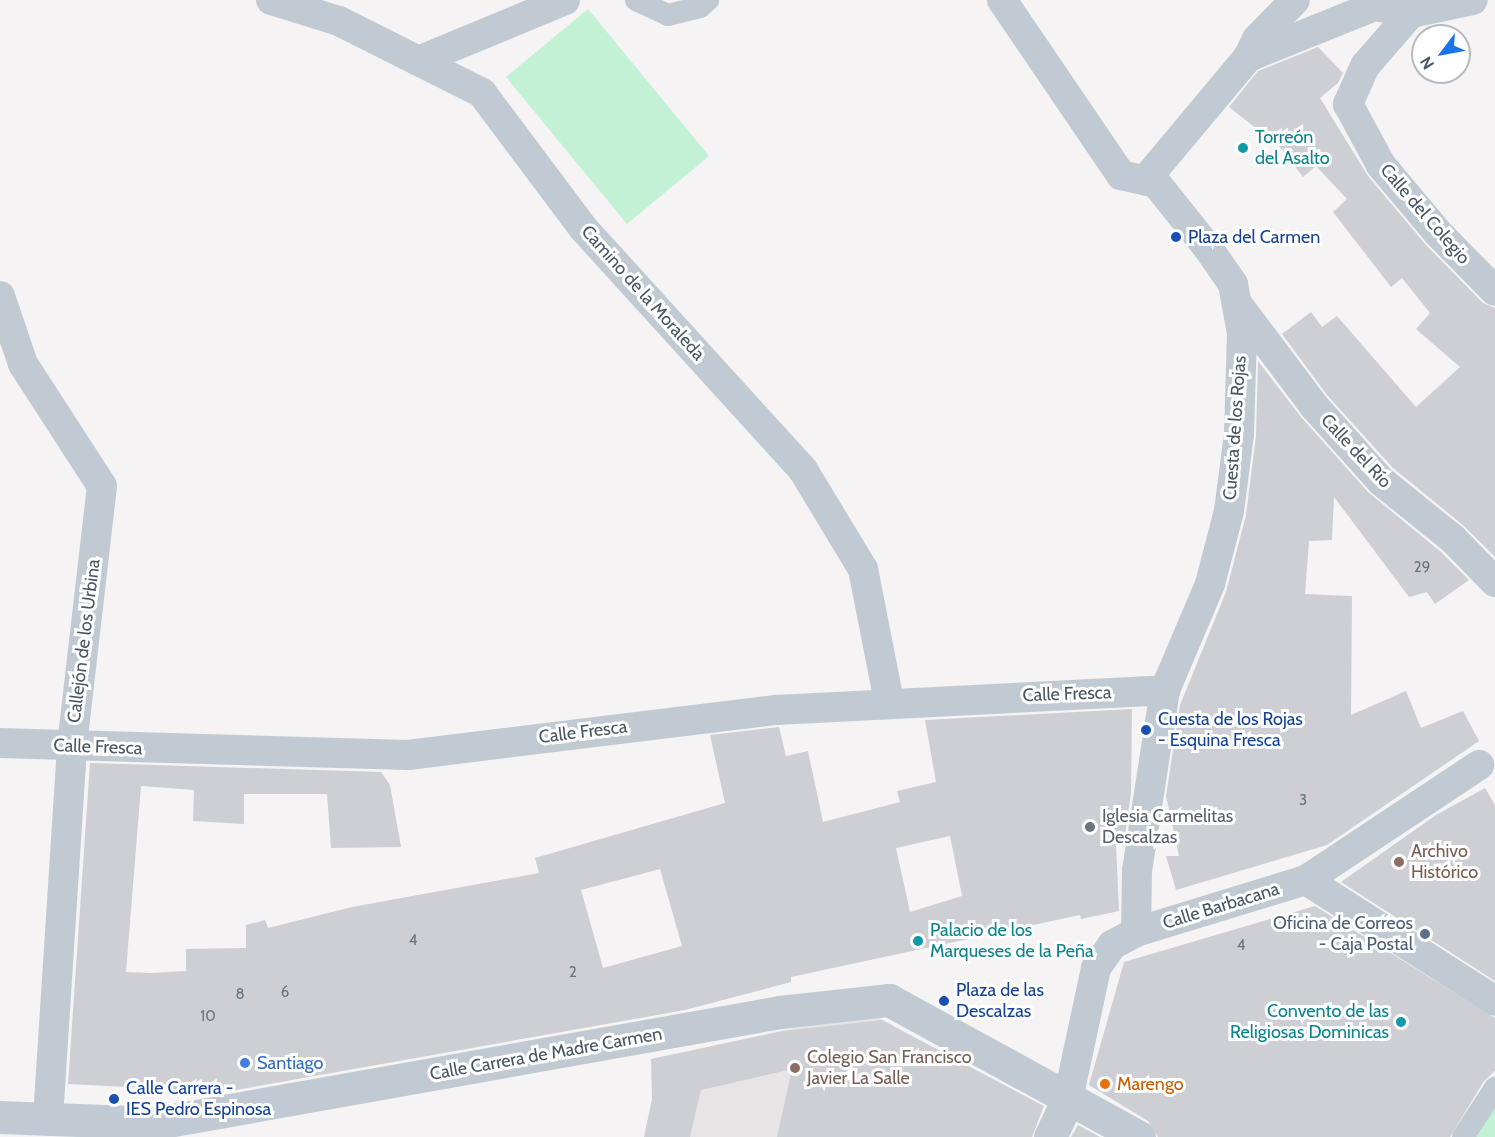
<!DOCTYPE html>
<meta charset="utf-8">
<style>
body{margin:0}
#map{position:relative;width:1495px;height:1137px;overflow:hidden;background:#f5f3f3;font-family:Cabin,sans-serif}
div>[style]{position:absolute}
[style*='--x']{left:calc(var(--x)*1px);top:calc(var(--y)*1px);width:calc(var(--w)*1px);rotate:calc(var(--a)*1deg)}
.education>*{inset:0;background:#e6e4e5}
.green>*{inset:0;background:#c3f1d5}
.building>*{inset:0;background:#cdcfd5}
.pedestrian>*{height:22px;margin:-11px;padding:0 11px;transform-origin:11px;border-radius:11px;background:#c1cad2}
.minor>*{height:30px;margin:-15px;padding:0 15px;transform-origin:15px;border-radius:15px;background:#c1cad2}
.tertiary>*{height:33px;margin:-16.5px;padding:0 16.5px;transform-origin:16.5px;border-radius:16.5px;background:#c1cad2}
.dots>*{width:16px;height:16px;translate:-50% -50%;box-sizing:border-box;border:3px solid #fff;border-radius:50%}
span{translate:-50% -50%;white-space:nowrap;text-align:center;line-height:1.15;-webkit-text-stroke:6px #fff;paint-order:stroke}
.number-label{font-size:15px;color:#6b747e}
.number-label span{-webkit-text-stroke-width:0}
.culture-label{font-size:18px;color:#0d838f}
.left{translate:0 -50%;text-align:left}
.right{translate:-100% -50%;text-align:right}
.street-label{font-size:18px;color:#4a5661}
.transit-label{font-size:18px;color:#164399}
.worship-label{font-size:18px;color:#5b616d}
.education-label{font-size:18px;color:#785e54}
.service-label{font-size:18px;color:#4e5e75}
.shop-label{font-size:18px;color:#366cbe}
.food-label{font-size:18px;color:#c56008}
.north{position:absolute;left:1411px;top:24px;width:60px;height:60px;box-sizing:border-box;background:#fff;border:2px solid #b7bbc0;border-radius:50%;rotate:238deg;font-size:16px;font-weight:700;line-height:24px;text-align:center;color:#4a5661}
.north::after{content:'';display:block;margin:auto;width:21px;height:27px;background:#1a73e8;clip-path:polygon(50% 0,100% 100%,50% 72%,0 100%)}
</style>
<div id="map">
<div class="education">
<div style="clip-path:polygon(873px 1015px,893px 1025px,869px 1137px,690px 1137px,711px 1046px,822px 1022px)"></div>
</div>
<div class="green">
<div style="clip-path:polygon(588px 9px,709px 156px,627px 224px,506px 77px)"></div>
<div style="clip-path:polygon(1495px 1088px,1495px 1137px,1463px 1137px)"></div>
</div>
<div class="building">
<div style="clip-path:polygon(1318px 47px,1343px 73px,1338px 83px,1320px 98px,1368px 176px,1426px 245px,1483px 303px,1495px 308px,1495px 557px,1464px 526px,1393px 468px,1327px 395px,1282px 334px,1311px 312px,1322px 327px,1337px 316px,1416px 407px,1460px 367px,1416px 329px,1430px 313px,1402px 278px,1391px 287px,1333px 212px,1347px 199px,1316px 166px,1303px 177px,1280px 147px,1229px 107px,1258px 71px)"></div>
<div style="clip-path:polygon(1258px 361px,1301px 417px,1368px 492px,1441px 552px,1469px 580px,1435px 604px,1427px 592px,1409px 597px,1334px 497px,1332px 540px,1309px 541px,1305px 594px,1352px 596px,1351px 715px,1406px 691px,1421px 728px,1463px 711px,1479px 741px,1327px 845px,1176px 890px,1166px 856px,1179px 856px,1166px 796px,1180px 705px,1226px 592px,1246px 515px,1256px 436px)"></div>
<div style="clip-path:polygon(evenodd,1132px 709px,1131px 793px,1124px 843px,1116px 844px,1119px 911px,1081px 919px,1080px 915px,791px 977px,791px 982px,685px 1010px,225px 1092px,68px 1084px,90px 763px,381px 772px,390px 785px,401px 847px,331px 848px,327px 794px,244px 794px,244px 824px,193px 821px,194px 790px,141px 786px,126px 972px,150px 973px,186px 971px,186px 949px,246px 948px,246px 925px,265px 920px,268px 928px,352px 907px,539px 873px,535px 858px,725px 803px,710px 735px,779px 727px,786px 756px,808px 751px,823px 822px,900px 802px,897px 791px,936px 782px,925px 720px,1132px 709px,950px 836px,962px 896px,910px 912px,896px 848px,950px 836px,1132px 709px,660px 869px,682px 946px,603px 968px,581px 890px,660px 869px)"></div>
<div style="clip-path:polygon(1485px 788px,1495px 805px,1495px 981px,1341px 882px,1436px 815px)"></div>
<div style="clip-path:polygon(1315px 906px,1495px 1018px,1495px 1071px,1484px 1081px,1450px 1137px,1158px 1137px,1148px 1121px,1089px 1085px,1124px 962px)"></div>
<div style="clip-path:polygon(882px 1020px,1044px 1106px,1032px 1137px,777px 1137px,792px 1069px,701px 1090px,690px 1137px,644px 1137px,652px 1099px,651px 1059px,783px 1031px)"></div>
<div style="clip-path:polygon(1078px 1125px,1100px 1137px,1071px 1137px)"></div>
</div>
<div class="pedestrian">
<div style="--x:636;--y:0;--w:35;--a:25"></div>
<div style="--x:668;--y:15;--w:33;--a:-14"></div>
<div style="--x:700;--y:7;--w:11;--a:-41"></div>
<div style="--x:1463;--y:1137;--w:59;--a:-56.9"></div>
</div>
<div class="minor">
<div style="--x:271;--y:0;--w:71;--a:17.2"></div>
<div style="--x:339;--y:21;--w:160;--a:26.7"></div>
<div style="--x:482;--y:93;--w:169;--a:53.2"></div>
<div style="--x:583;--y:228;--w:327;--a:47.7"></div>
<div style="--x:803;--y:470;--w:116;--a:58.8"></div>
<div style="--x:863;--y:569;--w:135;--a:78.9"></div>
<div style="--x:1002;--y:0;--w:212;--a:55.8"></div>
<div style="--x:1121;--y:175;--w:36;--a:13"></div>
<div style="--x:1156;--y:183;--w:83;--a:51.3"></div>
<div style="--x:1208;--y:248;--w:44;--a:55.2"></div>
<div style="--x:1233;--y:284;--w:50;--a:79.6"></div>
<div style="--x:1242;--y:333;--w:101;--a:91.7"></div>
<div style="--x:1239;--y:434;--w:78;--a:97.4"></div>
<div style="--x:1229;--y:511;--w:75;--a:104.6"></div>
<div style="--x:1210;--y:584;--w:115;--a:113"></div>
<div style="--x:1165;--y:690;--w:182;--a:98.8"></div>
<div style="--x:1137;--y:870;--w:62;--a:90.9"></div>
<div style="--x:1411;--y:13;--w:70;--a:131"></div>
<div style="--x:1365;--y:66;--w:42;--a:114.1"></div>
<div style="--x:1348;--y:104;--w:69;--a:61.6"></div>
<div style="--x:1381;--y:165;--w:89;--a:50"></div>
<div style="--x:1438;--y:233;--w:81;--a:45.5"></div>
<div style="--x:1248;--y:57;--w:20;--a:-63"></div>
<div style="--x:1257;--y:39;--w:54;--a:-45.7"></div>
<div style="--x:418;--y:61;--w:159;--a:-22.5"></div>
<div style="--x:1147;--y:178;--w:158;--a:-50.1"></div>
<div style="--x:1248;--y:57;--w:137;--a:-21.9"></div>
<div style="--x:1375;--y:6;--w:37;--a:11"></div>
<div style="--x:1411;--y:13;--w:63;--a:-11.8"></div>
<div style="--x:0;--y:296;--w:72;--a:71.3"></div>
<div style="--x:23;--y:364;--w:145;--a:57.1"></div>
<div style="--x:102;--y:486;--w:263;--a:96.6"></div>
<div style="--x:72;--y:747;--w:374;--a:93.7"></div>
<div style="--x:1239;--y:306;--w:125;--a:53.1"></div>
<div style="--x:1314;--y:406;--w:101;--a:48.2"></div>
<div style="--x:1381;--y:481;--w:92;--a:38.9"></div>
<div style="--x:1453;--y:539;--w:60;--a:45.7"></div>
<div style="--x:0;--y:743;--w:408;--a:1.7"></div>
<div style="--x:408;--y:755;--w:371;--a:-7"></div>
<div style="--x:776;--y:710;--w:390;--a:-2.9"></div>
<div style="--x:1306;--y:880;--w:224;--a:32.6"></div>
<div style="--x:1068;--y:1099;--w:134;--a:-77.9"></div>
<div style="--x:1096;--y:968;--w:28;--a:-55"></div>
<div style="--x:1112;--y:945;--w:27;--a:-28"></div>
<div style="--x:1136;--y:932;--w:178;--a:-17"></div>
<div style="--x:1306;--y:880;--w:208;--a:-33.6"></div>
</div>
<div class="tertiary">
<div style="--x:0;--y:1117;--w:157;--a:2.2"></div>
<div style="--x:157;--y:1123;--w:633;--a:-10.1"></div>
<div style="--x:780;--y:1012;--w:110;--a:-6.3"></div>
<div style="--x:889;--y:1000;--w:285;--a:28.7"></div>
<div style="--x:1050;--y:1137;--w:42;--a:-64.7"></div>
</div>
<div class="dots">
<div style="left:1243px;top:148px;background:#0f9aa8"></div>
<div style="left:1176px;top:237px;background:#1a4fb4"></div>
<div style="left:1146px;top:730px;background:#1a4fb4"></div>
<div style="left:1090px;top:827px;background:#6b7280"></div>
<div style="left:1399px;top:862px;background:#8d6e63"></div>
<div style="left:1425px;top:934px;background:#5c6f8a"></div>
<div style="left:918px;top:941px;background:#0f9aa8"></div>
<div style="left:944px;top:1001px;background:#1a4fb4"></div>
<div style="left:1401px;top:1022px;background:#0f9aa8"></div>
<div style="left:245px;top:1063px;background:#3f7fe0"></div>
<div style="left:795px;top:1068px;background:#8d6e63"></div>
<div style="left:1105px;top:1084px;background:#e8710a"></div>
<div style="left:114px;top:1099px;background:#1a4fb4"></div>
</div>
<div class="number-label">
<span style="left:1422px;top:568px">29</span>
<span style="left:1303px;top:801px">3</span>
<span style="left:413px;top:941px">4</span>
<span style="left:1241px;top:946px">4</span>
<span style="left:573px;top:973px">2</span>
<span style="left:285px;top:993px">6</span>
<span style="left:240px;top:995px">8</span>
<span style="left:208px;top:1017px">10</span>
</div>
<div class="culture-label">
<span class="left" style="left:1255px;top:148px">Torreón<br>del Asalto</span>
<span class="left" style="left:930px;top:941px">Palacio de los<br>Marqueses de la Peña</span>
<span class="right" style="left:1389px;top:1022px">Convento de las<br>Religiosas Dominicas</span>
</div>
<div class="street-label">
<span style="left:1425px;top:214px;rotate:49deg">Calle del Colegio</span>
<span style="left:643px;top:293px;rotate:48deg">Camino de la Moraleda</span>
<span style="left:1235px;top:428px;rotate:-86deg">Cuesta de los Rojas</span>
<span style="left:1356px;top:451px;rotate:47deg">Calle del Río</span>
<span style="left:84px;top:641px;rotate:-83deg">Callejón de los Urbina</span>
<span style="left:1067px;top:694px;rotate:-2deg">Calle Fresca</span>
<span style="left:583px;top:732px;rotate:-7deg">Calle Fresca</span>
<span style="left:98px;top:747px;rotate:2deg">Calle Fresca</span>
<span style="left:1221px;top:906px;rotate:-17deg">Calle Barbacana</span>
<span style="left:546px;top:1054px;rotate:-10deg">Calle Carrera de Madre Carmen</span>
</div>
<div class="transit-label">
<span class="left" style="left:1188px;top:237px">Plaza del Carmen</span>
<span class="left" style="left:1158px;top:730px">Cuesta de los Rojas<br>- Esquina Fresca</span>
<span class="left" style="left:956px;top:1001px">Plaza de las<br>Descalzas</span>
<span class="left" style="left:126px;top:1099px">Calle Carrera -<br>IES Pedro Espinosa</span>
</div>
<div class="worship-label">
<span class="left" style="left:1102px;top:827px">Iglesia Carmelitas<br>Descalzas</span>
</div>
<div class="education-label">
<span class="left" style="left:1411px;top:862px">Archivo<br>Histórico</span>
<span class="left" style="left:807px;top:1068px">Colegio San Francisco<br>Javier La Salle</span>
</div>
<div class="service-label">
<span class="right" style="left:1413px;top:934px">Oficina de Correos<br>- Caja Postal</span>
</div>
<div class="shop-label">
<span class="left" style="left:257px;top:1063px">Santiago</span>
</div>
<div class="food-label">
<span class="left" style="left:1117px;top:1084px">Marengo</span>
</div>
<div class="north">N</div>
</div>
